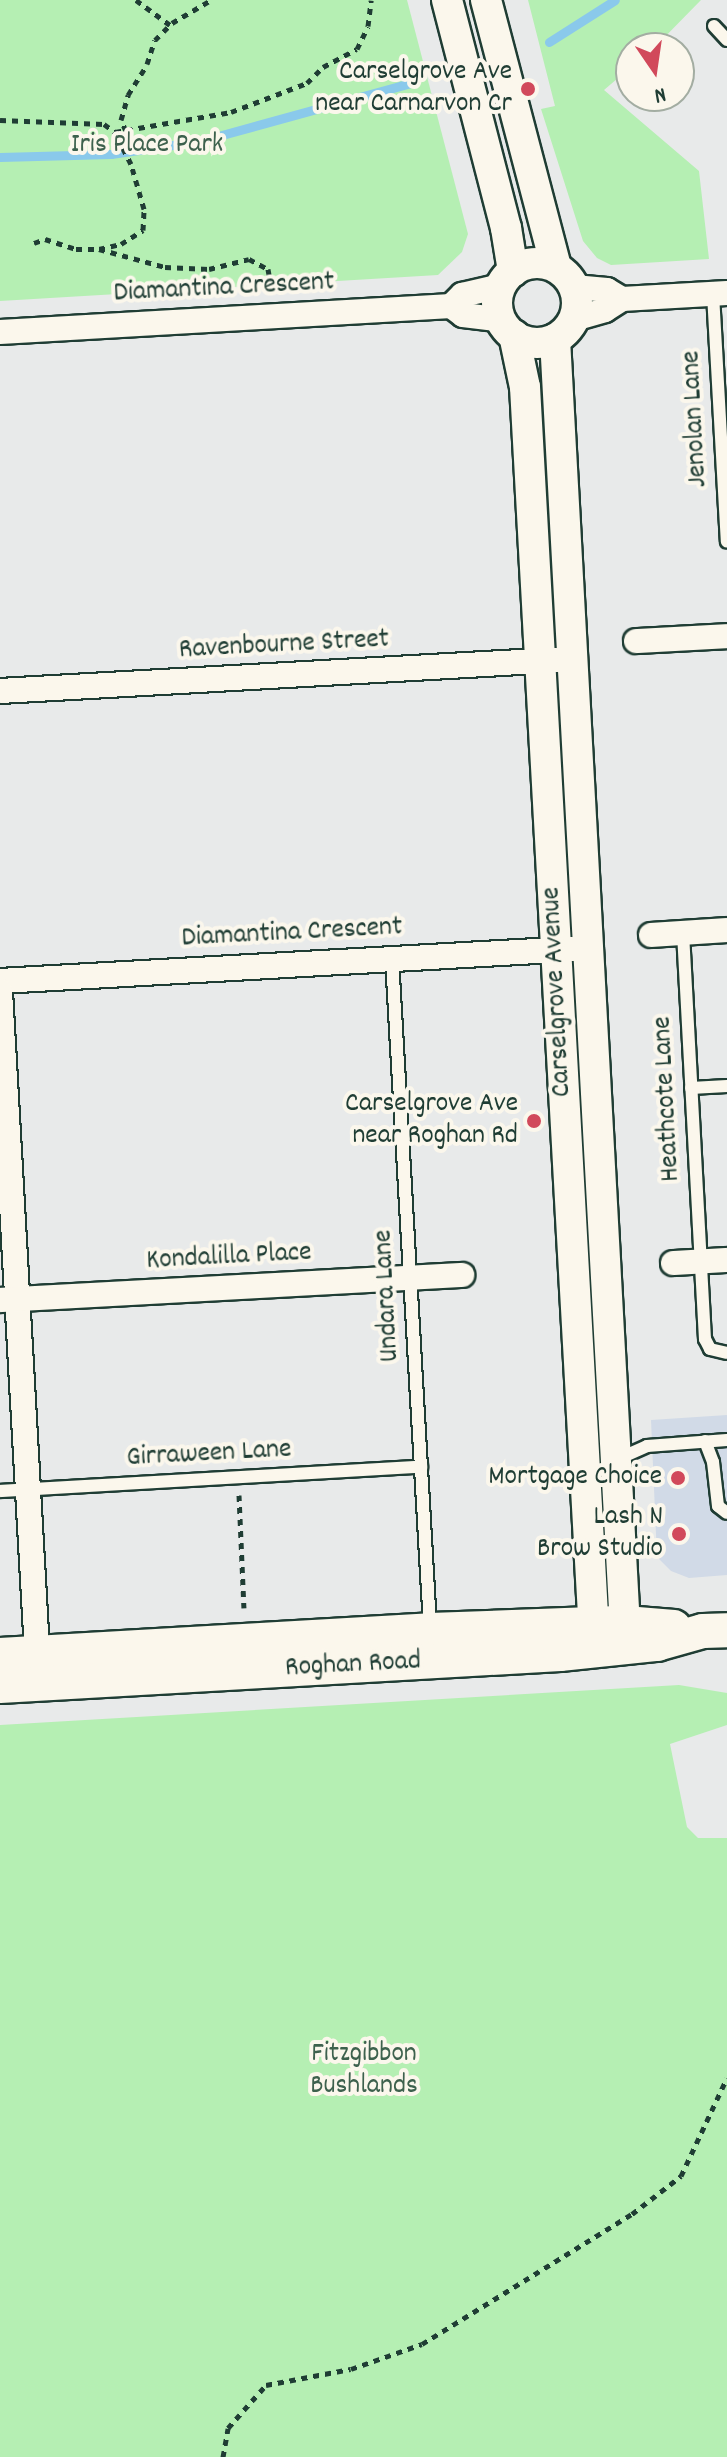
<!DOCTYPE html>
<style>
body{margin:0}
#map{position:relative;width:727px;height:2457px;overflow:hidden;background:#e8eaea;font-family:Dekko,sans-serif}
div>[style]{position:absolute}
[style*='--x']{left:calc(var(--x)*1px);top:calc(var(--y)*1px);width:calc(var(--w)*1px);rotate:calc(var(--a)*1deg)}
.built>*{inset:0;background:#d1dae7}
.green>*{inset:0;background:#b5efb3}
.stream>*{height:9px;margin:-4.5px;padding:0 4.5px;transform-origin:4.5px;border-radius:4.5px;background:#8ac9eb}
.path>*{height:5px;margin-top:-2.5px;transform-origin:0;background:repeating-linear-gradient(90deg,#1f3d34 0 6px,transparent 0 12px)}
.roads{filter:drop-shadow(2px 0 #1f3d34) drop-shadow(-2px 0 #1f3d34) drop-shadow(0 2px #1f3d34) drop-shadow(0 -2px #1f3d34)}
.service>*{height:12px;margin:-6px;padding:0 6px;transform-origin:6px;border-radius:6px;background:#fbf7ec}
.minor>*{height:24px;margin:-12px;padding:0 12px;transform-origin:12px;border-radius:12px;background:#fbf7ec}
.tertiary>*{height:30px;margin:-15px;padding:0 15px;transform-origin:15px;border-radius:15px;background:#fbf7ec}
.tertiary>.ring{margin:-15px;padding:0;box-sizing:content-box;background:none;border:30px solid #fbf7ec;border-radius:50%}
.secondary>*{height:34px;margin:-17px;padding:0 17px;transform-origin:17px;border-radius:17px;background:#fbf7ec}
.dots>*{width:22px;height:22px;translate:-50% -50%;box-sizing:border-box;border:4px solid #fbf7ec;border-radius:50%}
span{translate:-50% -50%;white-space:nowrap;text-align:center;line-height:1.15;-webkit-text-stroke:8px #fbf7ec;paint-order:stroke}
.poi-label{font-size:28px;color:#1f3d34}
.right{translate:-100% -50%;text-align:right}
.park-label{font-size:28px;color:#3d614d}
.street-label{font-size:28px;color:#1f3d34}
.north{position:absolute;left:615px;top:32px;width:80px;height:80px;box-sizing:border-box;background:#fbf7ec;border:2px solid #a3ada2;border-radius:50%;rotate:167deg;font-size:22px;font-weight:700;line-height:32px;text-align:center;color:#1f3d34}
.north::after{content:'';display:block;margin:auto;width:28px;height:36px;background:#d1495b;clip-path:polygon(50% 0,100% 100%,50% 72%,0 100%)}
</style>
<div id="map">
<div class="built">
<div style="clip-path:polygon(727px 1415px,727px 1575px,689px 1578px,671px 1571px,657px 1557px,651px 1420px)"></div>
</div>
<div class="green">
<div style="clip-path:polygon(0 0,407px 0,468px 234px,462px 252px,438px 275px,0 301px)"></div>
<div style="clip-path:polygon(528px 0,701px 0,654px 48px,631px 48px,631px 67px,604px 90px,699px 171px,709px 259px,611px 265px,597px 258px,583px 241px,541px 109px,555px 106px)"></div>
<div style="clip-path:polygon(679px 1685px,727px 1693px,727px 1725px,670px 1744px,687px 1827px,698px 1838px,727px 1838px,727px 2457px,0 2457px,0 1725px)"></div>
</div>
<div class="stream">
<div style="--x:549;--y:42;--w:78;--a:-32.5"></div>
<div style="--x:0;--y:157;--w:111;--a:-1.5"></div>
<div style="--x:111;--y:154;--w:90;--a:-8.3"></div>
<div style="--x:200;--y:141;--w:219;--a:-15.4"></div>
</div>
<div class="path">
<div style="--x:136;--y:0;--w:42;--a:36.3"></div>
<div style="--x:0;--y:120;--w:104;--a:2.2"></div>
<div style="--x:104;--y:124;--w:14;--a:36"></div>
<div style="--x:115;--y:132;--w:118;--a:-9.8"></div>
<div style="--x:231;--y:112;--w:81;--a:-20.9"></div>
<div style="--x:307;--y:83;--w:23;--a:-45"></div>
<div style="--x:323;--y:67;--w:38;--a:-28"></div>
<div style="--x:357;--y:49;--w:25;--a:-64"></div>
<div style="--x:368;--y:26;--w:26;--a:-83"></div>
<div style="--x:126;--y:131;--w:12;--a:-114"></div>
<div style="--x:121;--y:120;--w:26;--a:-74"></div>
<div style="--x:128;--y:95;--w:36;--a:-58"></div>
<div style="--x:147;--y:64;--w:25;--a:-72"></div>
<div style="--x:155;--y:40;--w:24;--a:-45"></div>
<div style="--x:172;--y:23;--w:45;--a:-30.5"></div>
<div style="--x:34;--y:243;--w:12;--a:-20"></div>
<div style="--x:45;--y:239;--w:33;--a:18"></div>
<div style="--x:76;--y:249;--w:23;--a:0"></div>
<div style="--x:99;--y:249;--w:23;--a:-13"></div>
<div style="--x:121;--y:244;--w:26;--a:-32"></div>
<div style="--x:143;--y:230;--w:21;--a:-87"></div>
<div style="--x:144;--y:209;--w:47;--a:-106.1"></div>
<div style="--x:131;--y:164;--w:36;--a:-117"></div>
<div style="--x:99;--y:249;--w:68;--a:15.3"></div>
<div style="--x:165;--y:267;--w:44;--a:2.6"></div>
<div style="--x:209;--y:269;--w:41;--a:-14"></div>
<div style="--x:249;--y:259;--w:21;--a:28"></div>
<div style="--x:268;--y:269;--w:22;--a:80"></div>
<div style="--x:239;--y:1495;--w:113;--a:87.5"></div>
<div style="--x:223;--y:2457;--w:29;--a:-80"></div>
<div style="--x:228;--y:2428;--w:57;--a:-48.5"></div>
<div style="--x:266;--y:2385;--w:86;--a:-10.7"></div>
<div style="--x:351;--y:2369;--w:75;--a:-19.4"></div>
<div style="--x:422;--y:2344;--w:247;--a:-31.8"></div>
<div style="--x:632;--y:2214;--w:62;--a:-37.8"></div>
<div style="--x:681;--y:2176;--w:108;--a:-64.9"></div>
</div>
<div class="roads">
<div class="service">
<div style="--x:714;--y:26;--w:19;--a:47"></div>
<div style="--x:713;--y:294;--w:248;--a:86.8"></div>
<div style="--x:683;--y:933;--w:407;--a:86.9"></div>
<div style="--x:705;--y:1339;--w:11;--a:63"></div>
<div style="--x:710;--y:1349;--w:17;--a:13"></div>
<div style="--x:392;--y:959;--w:669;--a:86.74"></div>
<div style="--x:691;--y:1088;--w:36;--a:-3"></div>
<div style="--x:705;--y:1441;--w:22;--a:69"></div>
<div style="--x:713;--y:1462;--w:44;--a:83.5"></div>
<div style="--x:718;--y:1506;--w:11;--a:38"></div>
<div style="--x:618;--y:1459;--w:32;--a:-24"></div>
<div style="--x:647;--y:1446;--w:80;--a:-4.3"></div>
<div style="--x:0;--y:1491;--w:422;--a:-3.3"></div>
</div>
<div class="minor">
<div style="--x:574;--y:287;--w:33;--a:5"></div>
<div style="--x:607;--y:290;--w:17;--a:31"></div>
<div style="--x:451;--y:306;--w:16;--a:-45"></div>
<div style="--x:462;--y:295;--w:40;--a:-13"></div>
<div style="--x:574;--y:319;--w:32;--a:-16"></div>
<div style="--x:605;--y:310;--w:20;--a:-33"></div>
<div style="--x:622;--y:299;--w:105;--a:-3.3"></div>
<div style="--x:0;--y:332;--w:452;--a:-3.3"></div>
<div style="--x:451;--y:306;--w:15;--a:37"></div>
<div style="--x:463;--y:315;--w:38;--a:7"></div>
<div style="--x:636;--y:641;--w:91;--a:-3.1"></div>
<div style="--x:0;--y:691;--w:558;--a:-3.19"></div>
<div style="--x:651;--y:935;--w:76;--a:-3.8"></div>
<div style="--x:0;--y:981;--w:574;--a:-3.2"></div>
<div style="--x:0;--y:991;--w:678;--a:86.79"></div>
<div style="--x:673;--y:1263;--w:54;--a:-3.2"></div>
<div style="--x:0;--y:1300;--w:463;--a:-3.1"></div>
</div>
<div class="tertiary">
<div style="--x:447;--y:0;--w:236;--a:75.5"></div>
<div style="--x:506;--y:228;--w:44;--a:80.8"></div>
<div style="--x:486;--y:0;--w:276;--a:75.3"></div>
<div class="ring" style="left:497px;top:263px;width:50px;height:50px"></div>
<div style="--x:514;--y:335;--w:53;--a:78.1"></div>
<div style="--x:525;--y:387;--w:1264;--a:86.83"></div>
<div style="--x:555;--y:339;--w:1310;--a:86.89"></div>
</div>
<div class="secondary">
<div style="--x:0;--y:1655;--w:431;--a:-3.3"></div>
<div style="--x:430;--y:1630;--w:195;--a:-2.1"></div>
<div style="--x:625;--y:1623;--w:49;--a:4.7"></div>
<div style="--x:0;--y:1686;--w:561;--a:-3.27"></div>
<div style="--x:560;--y:1654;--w:98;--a:-5.9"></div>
<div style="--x:657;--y:1644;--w:48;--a:-15.8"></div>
<div style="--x:703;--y:1631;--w:24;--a:-2"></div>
</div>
</div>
<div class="dots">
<div style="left:528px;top:89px;background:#d1495b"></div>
<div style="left:534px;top:1121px;background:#d1495b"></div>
<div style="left:678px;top:1478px;background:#d1495b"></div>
<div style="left:679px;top:1534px;background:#d1495b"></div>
</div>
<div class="poi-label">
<span class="right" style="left:512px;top:89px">Carselgrove Ave<br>near Carnarvon Cr</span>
<span class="right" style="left:518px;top:1121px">Carselgrove Ave<br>near Roghan Rd</span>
<span class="right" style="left:662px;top:1478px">Mortgage Choice</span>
<span class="right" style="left:663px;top:1534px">Lash N<br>Brow Studio</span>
</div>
<div class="park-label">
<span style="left:147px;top:146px">Iris Place Park</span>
<span style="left:364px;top:2071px">Fitzgibbon<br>Bushlands</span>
</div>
<div class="street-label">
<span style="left:224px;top:289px;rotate:-3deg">Diamantina Crescent</span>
<span style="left:696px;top:419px;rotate:-93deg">Jenolan Lane</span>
<span style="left:284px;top:646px;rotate:-3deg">Ravenbourne Street</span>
<span style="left:292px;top:934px;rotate:-3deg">Diamantina Crescent</span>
<span style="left:558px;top:992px;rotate:-93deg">Carselgrove Avenue</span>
<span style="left:668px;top:1099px;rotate:-93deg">Heathcote Lane</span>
<span style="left:229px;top:1258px;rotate:-3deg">Kondalilla Place</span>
<span style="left:388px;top:1296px;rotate:-93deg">Undara Lane</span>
<span style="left:209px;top:1455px;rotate:-3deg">Girraween Lane</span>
<span style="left:353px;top:1666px;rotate:-3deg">Roghan Road</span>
</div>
<div class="north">N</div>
</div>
